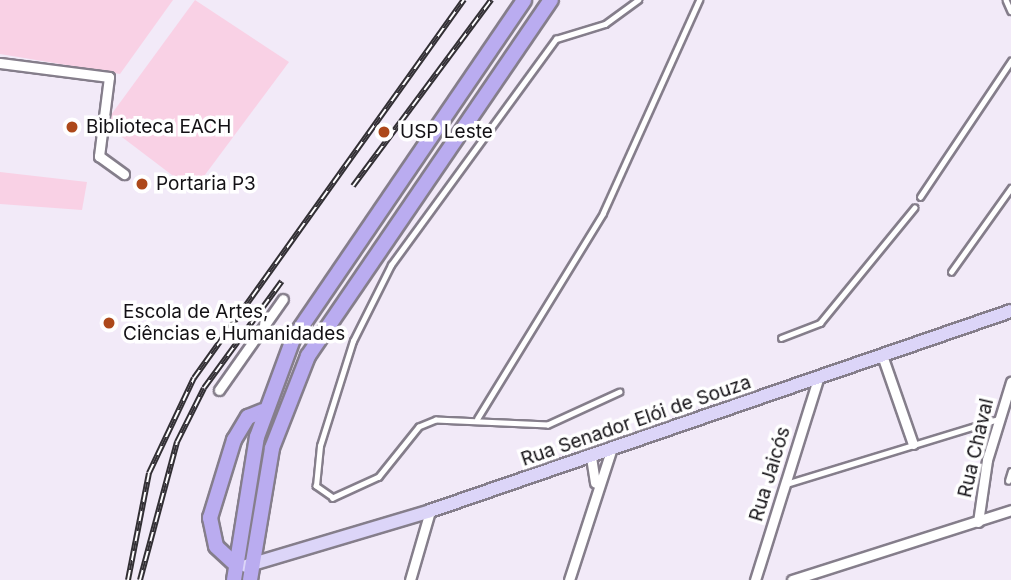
<!DOCTYPE html>
<meta charset="utf-8">
<style>
body{margin:0}
#map{position:relative;width:1011px;height:580px;overflow:hidden;background:#f2eaf8;font-family:Inter,sans-serif}
div>[style]{position:absolute}
[style*='--x']{left:calc(var(--x)*1px);top:calc(var(--y)*1px);width:calc(var(--w)*1px);rotate:calc(var(--a)*1deg)}
.green>*{inset:0;background:#f9d1e5}
.roads{filter:drop-shadow(2px 0 #857e8b) drop-shadow(-2px 0 #857e8b) drop-shadow(0 2px #857e8b) drop-shadow(0 -2px #857e8b)}
.lane>*{height:4.5px;margin:-2.25px;padding:0 2.25px;transform-origin:2.25px;border-radius:2.25px;background:#fff}
.street>*{height:9px;margin:-4.5px;padding:0 4.5px;transform-origin:4.5px;border-radius:4.5px;background:#fff}
.secondary>*{height:12px;margin:-6px;padding:0 6px;transform-origin:6px;border-radius:6px;background:#dcd5f8}
.primary>*{height:14px;margin:-7px;padding:0 7px;transform-origin:7px;border-radius:7px;background:#baacf0}
.rail>*{height:6px;margin-top:-3px;transform-origin:0;background:repeating-linear-gradient(90deg,#fff 0 10px,#322f34 0 20px);box-sizing:border-box;border-block:2px solid #322f34}
.dots>*{width:19px;height:19px;translate:-50% -50%;box-sizing:border-box;border:4px solid #fff;border-radius:50%}
span{translate:-50% -50%;white-space:nowrap;text-align:center;line-height:1.15;-webkit-text-stroke:7px #fff;paint-order:stroke}
.poi-label{font-size:19px;color:#131115}
.left{translate:0 -50%;text-align:left}
.street-label{font-size:19px;color:#131115}
</style>
<div id="map">
<div class="green">
<div style="clip-path:polygon(0 0,173px 0,120px 74px,0 54px)"></div>
<div style="clip-path:polygon(195px 0,289px 62px,193px 191px,110px 128px,108px 119px)"></div>
<div style="clip-path:polygon(0 172px,87px 182px,82px 210px,0 204px)"></div>
</div>
<div class="roads">
<div class="lane">
<div style="--x:1006;--y:0;--w:12;--a:66"></div>
<div style="--x:920;--y:197;--w:164;--a:-56.2"></div>
<div style="--x:951;--y:272;--w:103;--a:-54.5"></div>
<div style="--x:781;--y:338;--w:42;--a:-21"></div>
<div style="--x:820;--y:323;--w:149;--a:-50.7"></div>
<div style="--x:620;--y:392;--w:79;--a:155.4"></div>
<div style="--x:548;--y:425;--w:112;--a:-177.4"></div>
<div style="--x:436;--y:420;--w:18;--a:158"></div>
<div style="--x:419;--y:427;--w:64;--a:128.7"></div>
<div style="--x:379;--y:477;--w:51;--a:155.5"></div>
<div style="--x:333;--y:498;--w:21;--a:-145"></div>
<div style="--x:316;--y:486;--w:40;--a:-84.3"></div>
<div style="--x:320;--y:446;--w:110;--a:-72.6"></div>
<div style="--x:353;--y:341;--w:85;--a:-63.4"></div>
<div style="--x:391;--y:265;--w:280;--a:-53.9"></div>
<div style="--x:556;--y:39;--w:51;--a:-17"></div>
<div style="--x:605;--y:24;--w:41;--a:-36"></div>
<div style="--x:477;--y:419;--w:241;--a:-58.5"></div>
<div style="--x:603;--y:213;--w:234;--a:-65.7"></div>
<div style="--x:1008;--y:481;--w:10;--a:-73"></div>
<div style="--x:786;--y:484;--w:222;--a:-17"></div>
</div>
<div class="street">
<div style="--x:0;--y:63;--w:110;--a:7.3"></div>
<div style="--x:109;--y:77;--w:80;--a:97.2"></div>
<div style="--x:99;--y:156;--w:31;--a:36"></div>
<div style="--x:883;--y:358;--w:91;--a:70.8"></div>
<div style="--x:219;--y:390;--w:111;--a:-54.9"></div>
<div style="--x:591;--y:457;--w:26;--a:81"></div>
<div style="--x:978;--y:522;--w:63;--a:-81.7"></div>
<div style="--x:987;--y:460;--w:82;--a:-72.9"></div>
<div style="--x:410;--y:580;--w:72;--a:-73.8"></div>
<div style="--x:569;--y:580;--w:136;--a:-72"></div>
<div style="--x:755;--y:580;--w:211;--a:-72.6"></div>
<div style="--x:792;--y:580;--w:230;--a:-17.7"></div>
</div>
<div class="secondary">
<div style="--x:246;--y:566;--w:192;--a:-16.6"></div>
<div style="--x:430;--y:511;--w:614;--a:-19"></div>
</div>
<div class="primary">
<div style="--x:235;--y:564;--w:26;--a:-137"></div>
<div style="--x:216;--y:546;--w:29;--a:-102"></div>
<div style="--x:210;--y:518;--w:82;--a:-72.9"></div>
<div style="--x:234;--y:440;--w:27;--a:-59"></div>
<div style="--x:248;--y:417;--w:16;--a:-22"></div>
<div style="--x:234;--y:580;--w:145;--a:-80.9"></div>
<div style="--x:257;--y:437;--w:104;--a:-69.8"></div>
<div style="--x:293;--y:339;--w:410;--a:-55.7"></div>
<div style="--x:250;--y:580;--w:134;--a:-80.5"></div>
<div style="--x:272;--y:448;--w:99;--a:-68.6"></div>
<div style="--x:308;--y:356;--w:431;--a:-55.7"></div>
</div>
</div>
<div class="rail">
<div style="--x:353;--y:186;--w:232;--a:-53.4"></div>
<div style="--x:128;--y:580;--w:109;--a:-78.9"></div>
<div style="--x:149;--y:473;--w:105;--a:-64.7"></div>
<div style="--x:194;--y:378;--w:465;--a:-54.5"></div>
<div style="--x:140;--y:580;--w:143;--a:-75"></div>
<div style="--x:177;--y:442;--w:60;--a:-63.4"></div>
<div style="--x:204;--y:388;--w:132;--a:-53.9"></div>
</div>
<div class="dots">
<div style="left:72px;top:127px;background:#ad481a"></div>
<div style="left:384px;top:132px;background:#ad481a"></div>
<div style="left:142px;top:184px;background:#ad481a"></div>
<div style="left:109px;top:323px;background:#ad481a"></div>
</div>
<div class="poi-label">
<span class="left" style="left:86px;top:127px">Biblioteca EACH</span>
<span class="left" style="left:400px;top:132px">USP Leste</span>
<span class="left" style="left:156px;top:184px">Portaria P3</span>
<span class="left" style="left:123px;top:323px">Escola de Artes,<br>Ciências e Humanidades</span>
</div>
<div class="street-label">
<span style="left:636px;top:421px;rotate:-19deg">Rua Senador Elói de Souza</span>
<span style="left:976px;top:448px;rotate:-77deg">Rua Chaval</span>
<span style="left:770px;top:474px;rotate:-73deg">Rua Jaicós</span>
</div>
</div>
